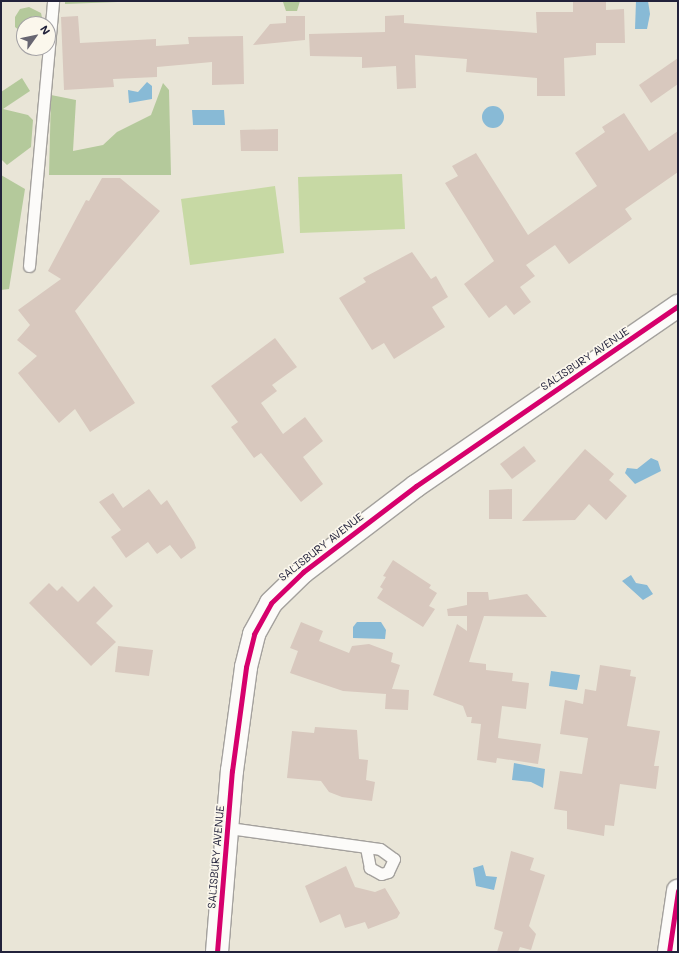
<!DOCTYPE html>
<style>
body{margin:0}
#map{position:relative;width:679px;height:953px;overflow:hidden;background:#e9e5d7;font-family:Mali,sans-serif}
div>[style]{position:absolute}
[style*='--x']{left:calc(var(--x)*1px);top:calc(var(--y)*1px);width:calc(var(--w)*1px);rotate:calc(var(--a)*1deg)}
.green>*{inset:0;background:#c7d9a4}
.forest>*{inset:0;background:#b4c99b}
.water>*{inset:0;background:#88bad6}
.round{border-radius:50%}
.building>*{inset:0;background:#d8c8be}
.roads{filter:drop-shadow(1px 0 #a4a19d) drop-shadow(-1px 0 #a4a19d) drop-shadow(0 1px #a4a19d) drop-shadow(0 -1px #a4a19d)}
.service>*{height:11px;margin:-5.5px;padding:0 5.5px;transform-origin:5.5px;border-radius:5.5px;background:#fcfbf9}
.minor>*{height:22px;margin:-11px;padding:0 11px;transform-origin:11px;border-radius:11px;background:#fcfbf9}
.cycleway>*{height:5px;margin:-2.5px;padding:0 2.5px;transform-origin:2.5px;border-radius:2.5px;background:#d6006c}
span{translate:-50% -50%;white-space:nowrap;text-align:center;line-height:1.15;-webkit-text-stroke:3.5px #fbf7ec;paint-order:stroke}
.street-label{font-size:11px;color:#22223b}
.frame{position:absolute;inset:0;border:2px solid #22223b;pointer-events:none}
.north{position:absolute;left:16px;top:16px;width:40px;height:40px;box-sizing:border-box;background:#fbf7ec;border:1px solid #a4a2a5;border-radius:50%;rotate:57deg;font-size:11px;font-weight:700;line-height:16px;text-align:center;color:#22223b}
.north::after{content:'';display:block;margin:auto;width:14px;height:18px;background:#686672;clip-path:polygon(50% 0,100% 100%,50% 72%,0 100%)}
</style>
<div id="map">
<div class="green">
<div style="clip-path:polygon(402px 174px,405px 229px,300px 233px,298px 177px)"></div>
<div style="clip-path:polygon(275px 186px,284px 253px,190px 265px,181px 199px)"></div>
</div>
<div class="forest">
<div style="clip-path:polygon(65px 1px,144px 1px,65px 4px)"></div>
<div style="clip-path:polygon(275px 1px,300px 1px,297px 11px,286px 11px,283px 2px)"></div>
<div style="clip-path:polygon(29px 7px,41px 13px,43px 22px,24px 24px,24px 34px,15px 27px,15px 17px,20px 9px)"></div>
<div style="clip-path:polygon(22px 78px,30px 91px,3px 109px,28px 115px,33px 120px,31px 147px,7px 165px,1px 159px,1px 92px)"></div>
<div style="clip-path:polygon(163px 83px,169px 90px,171px 175px,49px 175px,51px 95px,76px 100px,73px 151px,103px 145px,117px 132px,151px 115px)"></div>
<div style="clip-path:polygon(1px 175px,25px 189px,9px 289px,1px 290px)"></div>
</div>
<div class="water">
<div style="clip-path:polygon(636px 1px,648px 1px,650px 14px,647px 29px,635px 29px)"></div>
<div style="clip-path:polygon(147px 82px,152px 86px,152px 99px,129px 103px,128px 90px,138px 92px)"></div>
<div class="round" style="left:482px;top:106px;width:22px;height:22px"></div>
<div style="clip-path:polygon(192px 110px,224px 110px,225px 125px,193px 125px)"></div>
<div style="clip-path:polygon(651px 458px,658px 461px,661px 471px,635px 484px,625px 473px,627px 468px,637px 469px)"></div>
<div style="clip-path:polygon(631px 575px,636px 583px,647px 585px,653px 594px,643px 600px,622px 581px)"></div>
<div style="clip-path:polygon(357px 622px,381px 622px,386px 630px,385px 639px,353px 638px,353px 627px)"></div>
<div style="clip-path:polygon(551px 671px,580px 675px,577px 690px,549px 686px)"></div>
<div style="clip-path:polygon(514px 763px,545px 769px,543px 788px,531px 782px,512px 780px)"></div>
<div style="clip-path:polygon(483px 865px,486px 876px,497px 877px,494px 890px,476px 886px,473px 868px)"></div>
</div>
<div class="building">
<div style="clip-path:polygon(573px 1px,606px 1px,606px 10px,624px 9px,625px 43px,596px 43px,596px 55px,564px 58px,565px 96px,537px 96px,537px 78px,466px 72px,467px 59px,415px 55px,416px 88px,397px 89px,396px 66px,362px 68px,362px 57px,310px 56px,309px 34px,385px 32px,385px 16px,404px 15px,404px 23px,537px 33px,536px 12px,573px 12px)"></div>
<div style="clip-path:polygon(78px 16px,80px 43px,156px 39px,156px 46px,189px 44px,188px 37px,243px 36px,244px 84px,212px 85px,212px 62px,157px 67px,157px 77px,113px 79px,114px 87px,64px 90px,61px 17px)"></div>
<div style="clip-path:polygon(286px 16px,305px 16px,305px 40px,253px 45px,270px 24px,286px 23px)"></div>
<div style="clip-path:polygon(678px 58px,678px 84px,651px 103px,639px 85px)"></div>
<div style="clip-path:polygon(624px 113px,649px 151px,678px 131px,678px 172px,625px 209px,632px 219px,569px 264px,555px 245px,526px 265px,535px 276px,520px 287px,531px 302px,514px 315px,506px 305px,489px 318px,464px 284px,494px 261px,445px 183px,458px 176px,452px 166px,476px 153px,528px 235px,597px 186px,575px 153px,605px 132px,602px 127px)"></div>
<div style="clip-path:polygon(278px 129px,278px 151px,241px 151px,240px 130px)"></div>
<div style="clip-path:polygon(102px 178px,120px 178px,160px 211px,75px 311px,135px 403px,90px 432px,75px 409px,59px 423px,18px 373px,37px 356px,17px 340px,30px 325px,18px 310px,61px 279px,48px 271px,86px 200px,89px 201px)"></div>
<div style="clip-path:polygon(412px 252px,431px 279px,436px 276px,448px 297px,432px 307px,445px 327px,394px 359px,384px 343px,372px 350px,339px 298px,366px 282px,363px 278px)"></div>
<div style="clip-path:polygon(275px 338px,297px 367px,272px 385px,277px 391px,261px 403px,283px 434px,305px 417px,323px 441px,303px 457px,323px 484px,301px 502px,261px 453px,254px 458px,231px 427px,238px 422px,211px 386px)"></div>
<div style="clip-path:polygon(524px 446px,536px 461px,512px 479px,500px 464px)"></div>
<div style="clip-path:polygon(585px 449px,614px 474px,609px 480px,627px 496px,606px 520px,589px 504px,575px 520px,522px 521px)"></div>
<div style="clip-path:polygon(149px 489px,161px 505px,167px 500px,194px 542px,196px 548px,181px 559px,170px 545px,157px 554px,148px 542px,126px 558px,111px 537px,121px 530px,99px 502px,113px 493px,123px 508px)"></div>
<div style="clip-path:polygon(512px 489px,512px 519px,489px 519px,489px 490px)"></div>
<div style="clip-path:polygon(393px 560px,431px 585px,429px 588px,437px 593px,429px 606px,435px 609px,423px 627px,377px 598px,383px 589px,380px 587px,386px 577px,383px 576px)"></div>
<div style="clip-path:polygon(49px 583px,57px 591px,62px 586px,78px 602px,94px 586px,113px 606px,96px 623px,116px 642px,91px 666px,29px 603px)"></div>
<div style="clip-path:polygon(467px 592px,488px 592px,489px 600px,527px 594px,547px 617px,484px 616px,469px 662px,486px 664px,486px 670px,513px 673px,512px 681px,529px 683px,526px 709px,502px 706px,498px 738px,541px 744px,538px 764px,497px 758px,496px 763px,477px 760px,481px 724px,471px 723px,472px 717px,467px 717px,463px 706px,433px 695px,457px 624px,467px 631px,467px 616px,448px 616px,447px 609px,467px 605px)"></div>
<div style="clip-path:polygon(301px 622px,323px 631px,319px 641px,349px 653px,352px 646px,369px 644px,393px 653px,391px 662px,400px 665px,392px 689px,409px 690px,408px 710px,385px 709px,386px 694px,343px 691px,290px 673px,298px 651px,290px 648px)"></div>
<div style="clip-path:polygon(118px 646px,153px 650px,149px 676px,115px 672px)"></div>
<div style="clip-path:polygon(600px 665px,631px 670px,630px 676px,636px 677px,627px 726px,660px 731px,654px 766px,659px 766px,656px 789px,620px 784px,614px 826px,605px 825px,604px 836px,567px 829px,567px 811px,554px 809px,560px 771px,582px 774px,588px 738px,560px 734px,565px 700px,583px 704px,585px 689px,596px 691px)"></div>
<div style="clip-path:polygon(315px 727px,357px 730px,359px 759px,368px 760px,366px 780px,375px 782px,372px 801px,342px 797px,329px 792px,321px 781px,287px 778px,292px 731px,314px 733px)"></div>
<div style="clip-path:polygon(511px 851px,534px 858px,530px 870px,545px 875px,529px 926px,536px 934px,531px 950px,520px 947px,518px 952px,497px 952px,503px 932px,494px 929px)"></div>
<div style="clip-path:polygon(346px 866px,355px 887px,375px 892px,385px 888px,400px 913px,397px 918px,368px 929px,365px 922px,345px 928px,340px 914px,320px 923px,305px 886px)"></div>
</div>
<div class="roads">
<div class="service">
<div style="--x:29;--y:266;--w:266;--a:-84.8"></div>
<div style="--x:229;--y:828;--w:152;--a:7.9"></div>
<div style="--x:380;--y:849;--w:17;--a:36"></div>
<div style="--x:394;--y:859;--w:14;--a:115"></div>
<div style="--x:388;--y:872;--w:7;--a:164"></div>
<div style="--x:381;--y:874;--w:13;--a:-151"></div>
<div style="--x:370;--y:868;--w:21;--a:-101"></div>
</div>
<div class="minor">
<div style="--x:217;--y:952;--w:182;--a:-85.3"></div>
<div style="--x:232;--y:771;--w:105;--a:-82.3"></div>
<div style="--x:246;--y:667;--w:34;--a:-76"></div>
<div style="--x:254;--y:634;--w:35;--a:-61"></div>
<div style="--x:271;--y:603;--w:45;--a:-44.1"></div>
<div style="--x:303;--y:572;--w:142;--a:-37.3"></div>
<div style="--x:416;--y:486;--w:318;--a:-34.5"></div>
<div style="--x:669;--y:952;--w:62;--a:-81.6"></div>
</div>
</div>
<div class="cycleway">
<div style="--x:217;--y:952;--w:182;--a:-85.3"></div>
<div style="--x:232;--y:771;--w:105;--a:-82.3"></div>
<div style="--x:246;--y:667;--w:34;--a:-76"></div>
<div style="--x:254;--y:634;--w:35;--a:-61"></div>
<div style="--x:271;--y:603;--w:45;--a:-44.1"></div>
<div style="--x:303;--y:572;--w:142;--a:-37.3"></div>
<div style="--x:416;--y:486;--w:318;--a:-34.5"></div>
<div style="--x:669;--y:952;--w:62;--a:-81.6"></div>
</div>
<div class="street-label">
<span style="left:585px;top:359px;rotate:-34deg">SALISBURY AVENUE</span>
<span style="left:321px;top:547px;rotate:-38deg">SALISBURY AVENUE</span>
<span style="left:216px;top:857px;rotate:-85deg">SALISBURY AVENUE</span>
</div>
<div class="frame"></div>
<div class="north">N</div>
</div>
